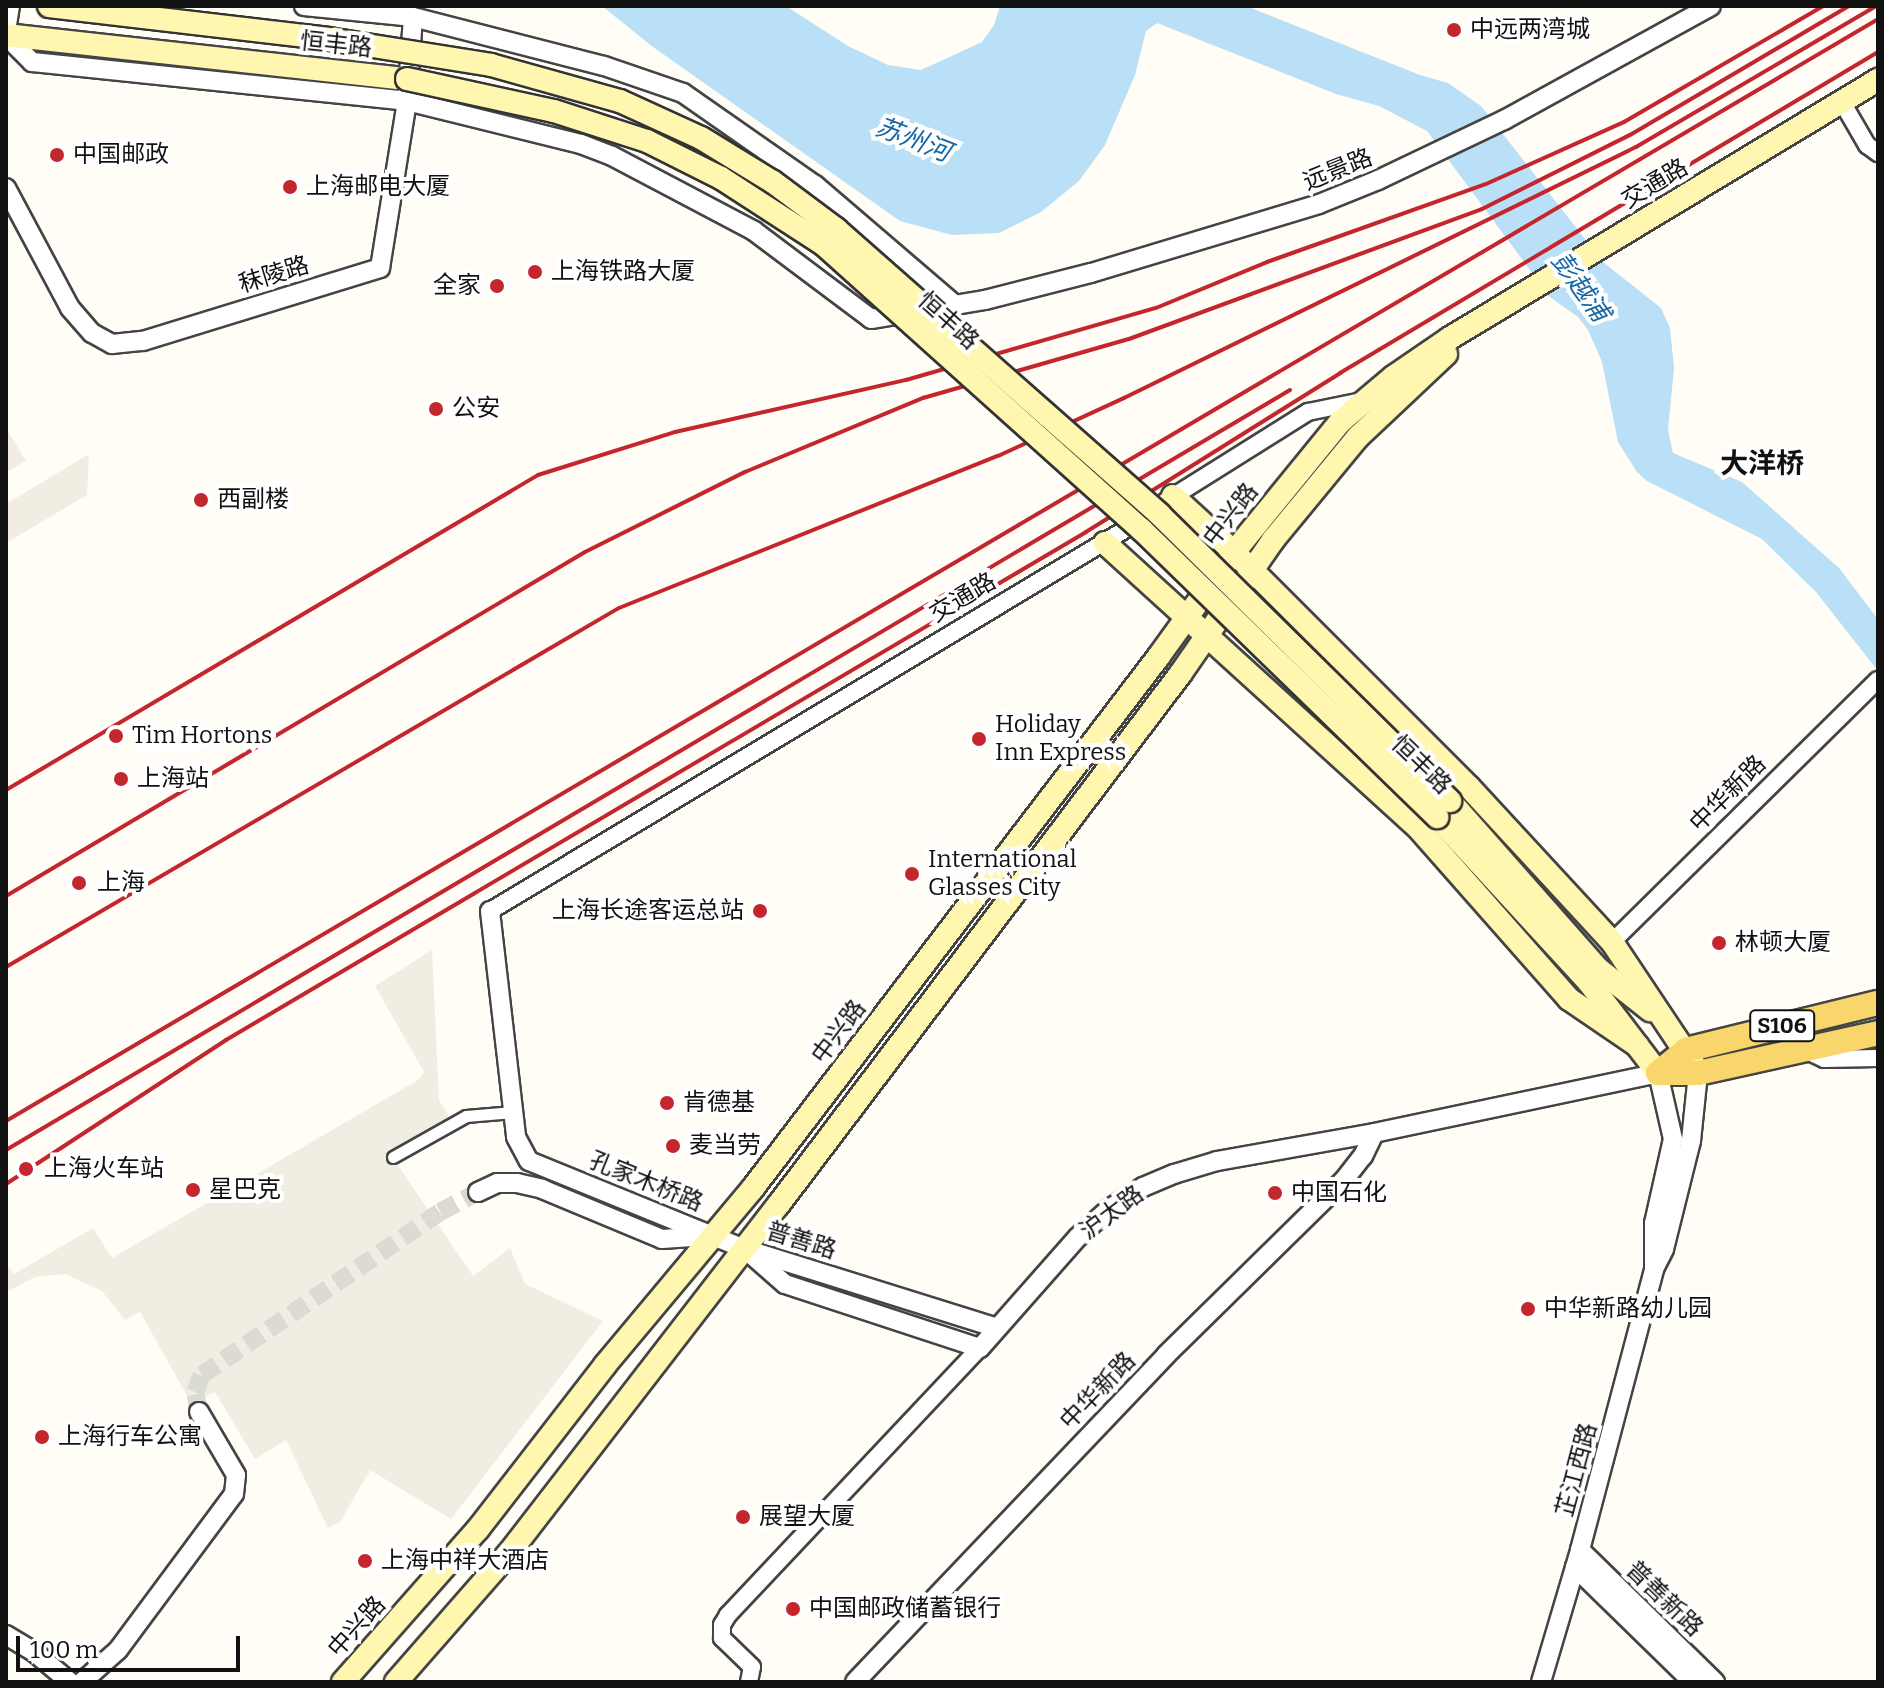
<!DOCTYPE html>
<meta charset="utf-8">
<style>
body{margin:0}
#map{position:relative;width:1884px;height:1688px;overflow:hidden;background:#fffdf5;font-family:Bitter,"Noto Sans SC",serif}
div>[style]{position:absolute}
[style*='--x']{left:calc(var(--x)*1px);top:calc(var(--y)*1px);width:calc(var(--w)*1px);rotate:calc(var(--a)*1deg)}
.plaza>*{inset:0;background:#f1ede2}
.water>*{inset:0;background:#b9e0f7}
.tertiary-tunnel>*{height:18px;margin-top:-9px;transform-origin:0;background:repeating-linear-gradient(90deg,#dbdad3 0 18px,transparent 0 27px)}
.roads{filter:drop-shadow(2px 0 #444) drop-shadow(-2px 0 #444) drop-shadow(0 2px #444) drop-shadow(0 -2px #444)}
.pedestrian>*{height:11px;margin:-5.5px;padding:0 5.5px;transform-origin:5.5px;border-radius:5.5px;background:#fff}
.minor>*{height:16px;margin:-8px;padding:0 8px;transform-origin:8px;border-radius:8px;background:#fff}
.tertiary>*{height:18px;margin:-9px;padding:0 9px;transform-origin:9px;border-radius:9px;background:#fff}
.secondary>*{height:22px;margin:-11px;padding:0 11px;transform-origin:11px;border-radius:11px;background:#fff6b0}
.primary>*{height:24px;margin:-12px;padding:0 12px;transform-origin:12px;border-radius:12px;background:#f9d66b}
.rail>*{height:4px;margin:-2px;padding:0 2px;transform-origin:2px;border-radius:2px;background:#c4262e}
.bridges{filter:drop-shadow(2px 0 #333) drop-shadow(-2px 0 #333) drop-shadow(0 2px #333) drop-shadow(0 -2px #333)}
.secondary-bridge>*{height:22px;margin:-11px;padding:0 11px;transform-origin:11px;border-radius:11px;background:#fff6b0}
.dots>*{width:22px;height:22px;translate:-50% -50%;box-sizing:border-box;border:4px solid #fff;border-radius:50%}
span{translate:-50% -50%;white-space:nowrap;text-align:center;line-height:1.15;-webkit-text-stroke:8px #fff;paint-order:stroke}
.shield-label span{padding:2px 6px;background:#fff;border:2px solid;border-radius:6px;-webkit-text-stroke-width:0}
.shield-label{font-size:22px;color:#111;font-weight:700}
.poi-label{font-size:24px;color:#111}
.left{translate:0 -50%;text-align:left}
.right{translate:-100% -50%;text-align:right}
.street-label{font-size:24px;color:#111}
.water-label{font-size:26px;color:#1768a6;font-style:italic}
.quarter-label{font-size:28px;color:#111;font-weight:700}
.frame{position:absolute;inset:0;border:8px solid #111;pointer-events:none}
.scale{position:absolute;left:16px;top:1636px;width:224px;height:36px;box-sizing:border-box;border:4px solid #111;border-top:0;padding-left:10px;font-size:24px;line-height:28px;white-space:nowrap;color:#111;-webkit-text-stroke:6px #fff;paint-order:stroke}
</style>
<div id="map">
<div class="plaza">
<div style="clip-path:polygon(6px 428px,26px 461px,6px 472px)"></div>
<div style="clip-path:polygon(89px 454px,87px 495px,6px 543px,6px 504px)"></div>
<div style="clip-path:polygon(432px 950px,439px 1100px,453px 1124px,393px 1158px,473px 1276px,510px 1248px,525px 1284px,603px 1321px,451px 1519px,370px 1470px,340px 1522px,328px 1528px,286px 1440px,255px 1459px,215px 1392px,191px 1403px,140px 1312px,125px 1320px,102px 1291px,65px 1274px,35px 1277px,6px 1292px,6px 1264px,14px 1274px,93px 1228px,112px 1258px,418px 1080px,424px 1072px,375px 986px)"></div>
</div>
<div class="water">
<div style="clip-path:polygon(602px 6px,786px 6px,848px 46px,888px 65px,921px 70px,982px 42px,994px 25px,1000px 6px,1246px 6px,1420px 75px,1448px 83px,1481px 106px,1603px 262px,1661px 308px,1670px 328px,1674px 368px,1668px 430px,1673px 453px,1742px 482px,1839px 568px,1877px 618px,1878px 671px,1816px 592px,1762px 539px,1647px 481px,1637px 472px,1618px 442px,1602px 362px,1588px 330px,1578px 317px,1550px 297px,1427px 131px,1379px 106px,1336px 94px,1157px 23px,1146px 31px,1135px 75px,1105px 145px,1079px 181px,1041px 212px,999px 233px,952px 235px,900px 221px,653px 47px)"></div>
</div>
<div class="tertiary-tunnel">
<div style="--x:199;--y:1412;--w:20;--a:-101"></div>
<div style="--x:195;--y:1392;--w:18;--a:-68"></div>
<div style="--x:202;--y:1375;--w:288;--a:-34.4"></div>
<div style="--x:440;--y:1212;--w:43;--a:-27.8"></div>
</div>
<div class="roads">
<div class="pedestrian">
<div style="--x:393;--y:1157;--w:84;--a:-29.3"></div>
<div style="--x:466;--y:1116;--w:47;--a:-4.9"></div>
</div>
<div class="minor">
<div style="--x:1842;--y:102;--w:50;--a:59.8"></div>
<div style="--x:1867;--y:145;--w:14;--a:36"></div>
<div style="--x:1166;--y:501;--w:168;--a:-32.1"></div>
<div style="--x:1308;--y:412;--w:55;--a:-11.5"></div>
<div style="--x:490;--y:911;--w:759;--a:-30.99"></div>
<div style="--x:1612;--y:942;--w:373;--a:-44.6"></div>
<div style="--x:1807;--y:1051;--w:19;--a:25"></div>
<div style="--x:1824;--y:1059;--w:54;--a:-1.1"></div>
<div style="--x:749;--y:1682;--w:15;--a:-79"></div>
<div style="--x:752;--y:1667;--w:42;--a:-136"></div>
<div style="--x:722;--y:1638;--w:13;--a:-90"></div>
<div style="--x:722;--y:1625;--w:12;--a:-59"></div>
<div style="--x:728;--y:1615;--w:367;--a:-46.7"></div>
</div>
<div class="tertiary">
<div style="--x:304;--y:6;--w:110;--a:5.8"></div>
<div style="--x:413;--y:17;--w:197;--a:14.4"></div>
<div style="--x:604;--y:66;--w:83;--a:18.9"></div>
<div style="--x:683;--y:93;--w:161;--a:34.9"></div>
<div style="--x:815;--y:185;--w:184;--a:40.6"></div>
<div style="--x:6;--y:31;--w:25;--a:-81"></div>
<div style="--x:6;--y:36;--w:37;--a:45"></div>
<div style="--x:32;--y:62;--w:377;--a:5.9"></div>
<div style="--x:407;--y:101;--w:179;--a:13.9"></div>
<div style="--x:581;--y:144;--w:33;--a:21"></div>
<div style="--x:612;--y:156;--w:161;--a:27.8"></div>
<div style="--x:754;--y:231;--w:146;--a:36.9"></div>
<div style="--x:871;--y:319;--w:116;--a:-9.5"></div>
<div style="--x:985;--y:300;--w:109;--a:-14.3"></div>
<div style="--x:1091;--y:273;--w:238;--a:-16.8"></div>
<div style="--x:1319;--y:204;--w:64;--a:-22.1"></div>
<div style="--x:1378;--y:180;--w:140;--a:-25.5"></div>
<div style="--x:1504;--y:120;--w:236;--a:-28.8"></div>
<div style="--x:6;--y:188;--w:136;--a:61.9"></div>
<div style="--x:70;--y:308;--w:33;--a:49"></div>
<div style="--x:92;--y:333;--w:23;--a:29"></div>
<div style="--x:112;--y:344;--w:31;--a:-6"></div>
<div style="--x:143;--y:341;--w:248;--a:-17.1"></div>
<div style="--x:380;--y:268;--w:169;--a:-80.8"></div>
<div style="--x:407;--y:101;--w:84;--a:-85.9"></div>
<div style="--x:490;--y:911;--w:227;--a:83.4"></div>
<div style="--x:516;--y:1137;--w:27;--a:62"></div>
<div style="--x:529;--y:1161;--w:233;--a:22.2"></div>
<div style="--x:745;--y:1249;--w:264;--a:17.4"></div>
<div style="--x:478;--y:1192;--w:21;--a:-25"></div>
<div style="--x:497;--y:1183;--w:20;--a:0"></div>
<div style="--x:517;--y:1183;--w:26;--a:13"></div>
<div style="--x:542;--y:1189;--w:130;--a:22.6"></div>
<div style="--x:662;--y:1239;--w:45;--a:-3.8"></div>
<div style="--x:745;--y:1249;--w:53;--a:41.2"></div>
<div style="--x:785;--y:1284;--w:205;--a:18.2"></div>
<div style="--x:980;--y:1348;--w:148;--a:-48.6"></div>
<div style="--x:1078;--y:1237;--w:42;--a:-42.1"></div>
<div style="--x:1109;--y:1209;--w:40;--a:-32.9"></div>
<div style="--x:1143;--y:1187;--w:34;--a:-23"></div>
<div style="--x:1174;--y:1174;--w:45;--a:-16.8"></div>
<div style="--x:1217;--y:1161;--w:159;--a:-10.1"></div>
<div style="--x:1374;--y:1133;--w:290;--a:-11.9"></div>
<div style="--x:1658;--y:1073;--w:68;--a:77.2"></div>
<div style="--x:1673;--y:1139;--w:86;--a:102.7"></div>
<div style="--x:1654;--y:1223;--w:46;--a:90"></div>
<div style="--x:1580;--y:1550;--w:189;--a:44.4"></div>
<div style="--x:1575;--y:1567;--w:165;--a:44.3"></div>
<div style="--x:6;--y:1635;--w:31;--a:31"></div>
<div style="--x:33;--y:1651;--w:48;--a:40"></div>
<div style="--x:82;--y:1682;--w:48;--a:-41.6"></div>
<div style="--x:118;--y:1650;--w:194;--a:-53.4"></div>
<div style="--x:234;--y:1494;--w:19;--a:-84"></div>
<div style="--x:236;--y:1475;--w:73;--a:-120.4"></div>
<div style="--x:855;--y:1682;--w:451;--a:-46.4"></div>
<div style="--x:1166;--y:1355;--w:250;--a:-44.5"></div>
<div style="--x:1344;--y:1180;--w:31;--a:-52"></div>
<div style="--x:1363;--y:1156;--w:25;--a:-64"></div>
<div style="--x:1541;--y:1682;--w:138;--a:-73.5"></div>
<div style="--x:1580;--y:1550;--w:291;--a:-75.2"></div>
<div style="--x:1654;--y:1269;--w:22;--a:-63"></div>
<div style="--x:1664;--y:1249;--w:111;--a:-76"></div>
<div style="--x:1691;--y:1141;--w:68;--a:-84.1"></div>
</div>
<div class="secondary">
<div style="--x:6;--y:35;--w:403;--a:6.3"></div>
<div style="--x:1173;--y:496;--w:83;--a:42.6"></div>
<div style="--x:1234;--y:552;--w:332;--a:45"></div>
<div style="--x:1469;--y:787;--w:211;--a:47.3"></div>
<div style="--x:1612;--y:942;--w:148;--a:56.3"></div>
<div style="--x:1105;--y:543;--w:426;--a:42.3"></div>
<div style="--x:1420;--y:830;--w:225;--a:48.6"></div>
<div style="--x:1569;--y:999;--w:83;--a:34.3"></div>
<div style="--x:1450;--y:801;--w:222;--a:48.6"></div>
<div style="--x:1597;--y:968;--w:68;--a:38.4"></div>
<div style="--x:1437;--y:817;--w:223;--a:47.4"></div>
<div style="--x:1588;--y:981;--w:116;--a:52.7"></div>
<div style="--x:343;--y:1682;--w:204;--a:-48.6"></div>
<div style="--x:478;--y:1529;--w:207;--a:-52.2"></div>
<div style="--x:605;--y:1365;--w:231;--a:-50.1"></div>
<div style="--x:753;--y:1188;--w:669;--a:-52.65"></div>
<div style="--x:1159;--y:656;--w:128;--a:-54.2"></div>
<div style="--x:1234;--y:552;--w:169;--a:-50.8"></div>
<div style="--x:1341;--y:421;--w:68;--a:-40.2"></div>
<div style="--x:1393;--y:377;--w:69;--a:-34.4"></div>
<div style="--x:1450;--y:338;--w:500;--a:-31.1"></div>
<div style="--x:396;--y:1682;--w:171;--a:-48.8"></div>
<div style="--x:509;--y:1553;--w:441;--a:-52.3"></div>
<div style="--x:779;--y:1204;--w:666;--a:-52.87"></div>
<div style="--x:1181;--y:673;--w:162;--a:-55.3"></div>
<div style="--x:1273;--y:540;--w:134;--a:-50.5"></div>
<div style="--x:1358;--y:437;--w:121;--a:-43.3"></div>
</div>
<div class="primary">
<div style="--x:1658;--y:1073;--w:36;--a:-39"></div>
<div style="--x:1686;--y:1050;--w:198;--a:-13.8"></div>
<div style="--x:1658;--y:1073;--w:40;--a:0"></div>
<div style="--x:1698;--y:1073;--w:184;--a:-12.5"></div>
</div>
</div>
<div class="rail">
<div style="--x:6;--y:790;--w:618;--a:-30.63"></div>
<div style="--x:538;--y:475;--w:144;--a:-17.4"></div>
<div style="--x:675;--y:432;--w:237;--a:-12.7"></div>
<div style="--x:906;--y:380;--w:260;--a:-16.1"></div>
<div style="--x:1156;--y:308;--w:120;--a:-22.5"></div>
<div style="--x:1267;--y:262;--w:232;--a:-19.6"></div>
<div style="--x:1486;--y:184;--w:151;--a:-24.2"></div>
<div style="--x:1624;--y:122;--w:230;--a:-30.2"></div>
<div style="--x:6;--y:896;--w:673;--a:-30.72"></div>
<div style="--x:585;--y:552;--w:179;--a:-26.6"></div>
<div style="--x:745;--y:472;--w:193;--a:-22.6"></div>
<div style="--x:923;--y:398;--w:214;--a:-16"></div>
<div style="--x:1129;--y:339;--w:376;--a:-20.2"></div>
<div style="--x:1482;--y:209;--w:165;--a:-26.6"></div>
<div style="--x:1630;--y:135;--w:254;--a:-30.5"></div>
<div style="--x:6;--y:967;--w:710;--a:-30.36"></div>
<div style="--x:619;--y:608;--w:408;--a:-21.9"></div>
<div style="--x:998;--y:456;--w:139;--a:-24.7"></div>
<div style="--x:1124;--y:398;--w:570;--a:-26.12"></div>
<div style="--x:1636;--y:147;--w:278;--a:-30.4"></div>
<div style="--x:6;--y:1121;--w:2172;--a:-30.48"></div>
<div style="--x:6;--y:1150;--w:1492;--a:-30.62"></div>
<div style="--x:6;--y:1184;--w:263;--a:-33.2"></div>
<div style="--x:226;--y:1040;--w:999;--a:-30.57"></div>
<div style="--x:1086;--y:532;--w:300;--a:-32"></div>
<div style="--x:1340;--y:373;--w:626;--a:-30.82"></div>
</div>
<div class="bridges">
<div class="secondary-bridge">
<div style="--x:49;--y:6;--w:282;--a:6.7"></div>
<div style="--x:329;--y:39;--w:164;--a:9.1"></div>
<div style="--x:491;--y:65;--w:134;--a:15.6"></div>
<div style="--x:620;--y:101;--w:89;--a:24.6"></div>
<div style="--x:701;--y:138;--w:84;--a:31.4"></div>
<div style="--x:773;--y:182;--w:79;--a:36.7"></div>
<div style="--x:836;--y:229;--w:431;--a:41.4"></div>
<div style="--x:1159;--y:514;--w:409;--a:44.6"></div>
<div style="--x:407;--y:79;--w:150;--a:12.3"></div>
<div style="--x:554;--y:111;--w:98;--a:17.9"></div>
<div style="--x:647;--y:141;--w:83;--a:26.6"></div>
<div style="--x:721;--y:178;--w:121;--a:32.9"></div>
<div style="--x:823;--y:244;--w:428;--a:41.9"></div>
<div style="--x:1142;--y:530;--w:412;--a:44.2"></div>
</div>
</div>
<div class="dots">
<div style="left:1454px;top:30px;background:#c4262e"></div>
<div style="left:57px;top:155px;background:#c4262e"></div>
<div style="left:290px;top:187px;background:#c4262e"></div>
<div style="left:535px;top:272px;background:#c4262e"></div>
<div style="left:497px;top:286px;background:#c4262e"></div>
<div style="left:436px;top:409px;background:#c4262e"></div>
<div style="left:201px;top:500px;background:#c4262e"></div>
<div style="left:116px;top:736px;background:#c4262e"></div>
<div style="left:979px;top:739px;background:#c4262e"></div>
<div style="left:121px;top:779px;background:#c4262e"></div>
<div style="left:912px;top:874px;background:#c4262e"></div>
<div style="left:79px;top:883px;background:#c4262e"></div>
<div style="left:760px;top:911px;background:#c4262e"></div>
<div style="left:1719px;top:943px;background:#c4262e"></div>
<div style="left:667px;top:1103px;background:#c4262e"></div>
<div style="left:673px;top:1146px;background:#c4262e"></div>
<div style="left:26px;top:1169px;background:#c4262e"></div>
<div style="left:193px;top:1190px;background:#c4262e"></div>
<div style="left:1275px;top:1193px;background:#c4262e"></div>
<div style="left:1528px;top:1309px;background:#c4262e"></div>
<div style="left:42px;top:1437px;background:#c4262e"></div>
<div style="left:743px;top:1517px;background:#c4262e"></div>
<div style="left:365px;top:1561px;background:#c4262e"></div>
<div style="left:793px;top:1609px;background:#c4262e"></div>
</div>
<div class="shield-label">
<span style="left:1782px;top:1026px">S106</span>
</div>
<div class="poi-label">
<span class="left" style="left:1470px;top:30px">中远两湾城</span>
<span class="left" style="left:73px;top:155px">中国邮政</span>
<span class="left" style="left:306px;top:187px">上海邮电大厦</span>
<span class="left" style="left:551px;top:272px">上海铁路大厦</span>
<span class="right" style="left:481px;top:286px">全家</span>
<span class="left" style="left:452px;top:409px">公安</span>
<span class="left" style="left:217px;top:500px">西副楼</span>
<span class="left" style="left:995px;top:739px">Holiday<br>Inn Express</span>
<span class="left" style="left:132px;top:736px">Tim Hortons</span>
<span class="left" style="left:137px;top:779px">上海站</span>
<span class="left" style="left:928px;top:874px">International<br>Glasses City</span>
<span class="left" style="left:97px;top:883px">上海</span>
<span class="right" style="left:744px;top:911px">上海长途客运总站</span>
<span class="left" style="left:1735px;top:943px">林顿大厦</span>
<span class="left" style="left:683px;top:1103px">肯德基</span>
<span class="left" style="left:689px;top:1146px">麦当劳</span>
<span class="left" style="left:44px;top:1169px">上海火车站</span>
<span class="left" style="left:209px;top:1190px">星巴克</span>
<span class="left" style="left:1291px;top:1193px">中国石化</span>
<span class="left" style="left:1544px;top:1309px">中华新路幼儿园</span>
<span class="left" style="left:58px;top:1437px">上海行车公寓</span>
<span class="left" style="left:759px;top:1517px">展望大厦</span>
<span class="left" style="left:381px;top:1561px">上海中祥大酒店</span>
<span class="left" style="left:809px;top:1609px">中国邮政储蓄银行</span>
</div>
<div class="street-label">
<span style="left:336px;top:45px;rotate:6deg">恒丰路</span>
<span style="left:1338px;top:170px;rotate:-22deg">远景路</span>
<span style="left:1655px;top:184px;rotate:-31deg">交通路</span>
<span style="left:274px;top:275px;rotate:-17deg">秣陵路</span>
<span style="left:948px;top:321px;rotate:42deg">恒丰路</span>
<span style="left:1231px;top:515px;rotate:-52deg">中兴路</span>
<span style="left:963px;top:598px;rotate:-31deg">交通路</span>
<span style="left:1421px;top:765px;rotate:44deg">恒丰路</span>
<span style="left:1728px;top:794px;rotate:-45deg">中华新路</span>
<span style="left:839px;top:1032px;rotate:-53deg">中兴路</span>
<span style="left:646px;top:1182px;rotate:22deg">孔家木桥路</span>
<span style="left:1112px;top:1213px;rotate:-37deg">沪太路</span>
<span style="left:801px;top:1241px;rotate:17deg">普善路</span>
<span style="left:1098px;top:1391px;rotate:-46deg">中华新路</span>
<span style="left:1577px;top:1470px;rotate:-75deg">芷江西路</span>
<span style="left:1664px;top:1599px;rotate:44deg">普善新路</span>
<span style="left:357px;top:1627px;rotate:-48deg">中兴路</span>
</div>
<div class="water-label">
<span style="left:913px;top:140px;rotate:21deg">苏州河</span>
<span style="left:1580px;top:287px;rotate:54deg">彭越浦</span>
</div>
<div class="quarter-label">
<span style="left:1762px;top:464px">大洋桥</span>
</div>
<div class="frame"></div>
<div class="scale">100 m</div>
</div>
